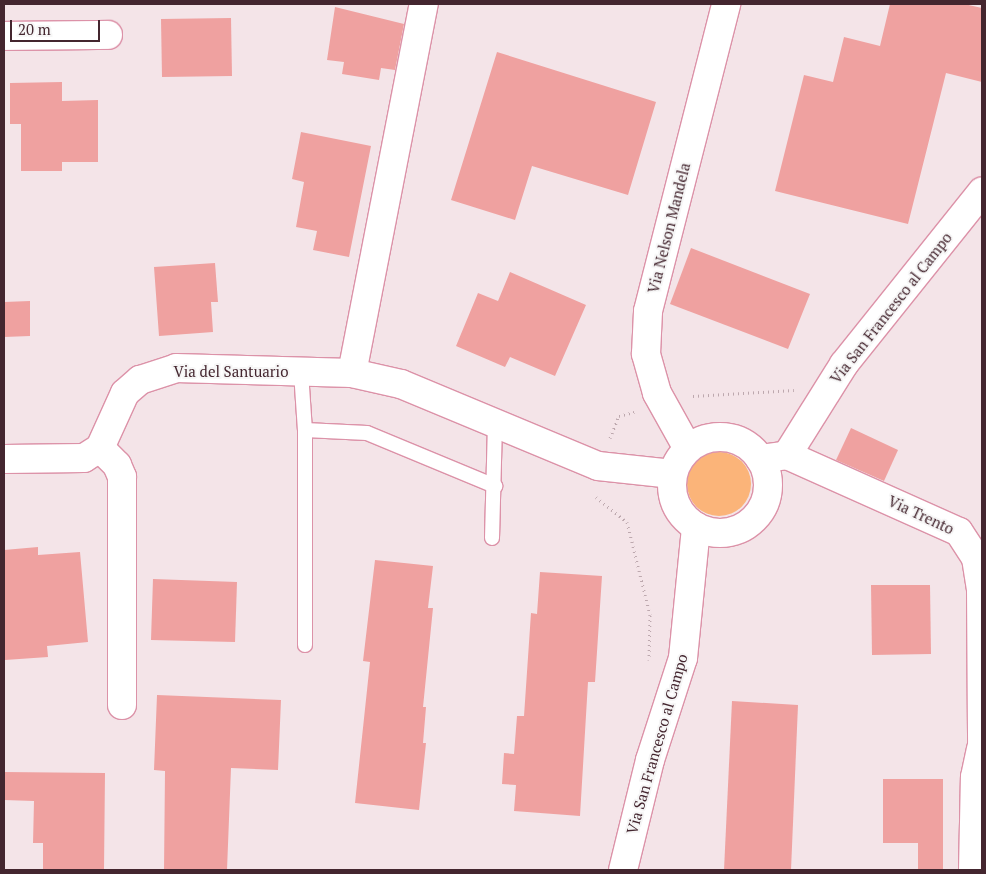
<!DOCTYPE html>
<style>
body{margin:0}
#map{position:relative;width:986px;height:874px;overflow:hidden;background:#f4e4e8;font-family:"PT Serif",serif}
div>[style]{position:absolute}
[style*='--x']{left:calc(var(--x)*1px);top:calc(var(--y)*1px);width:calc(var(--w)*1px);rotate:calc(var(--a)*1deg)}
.green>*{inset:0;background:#fbb479}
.round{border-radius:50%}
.building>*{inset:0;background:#efa1a0}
.path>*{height:3px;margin-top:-1.5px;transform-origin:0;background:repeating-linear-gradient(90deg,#bda8ae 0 1px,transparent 0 5px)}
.roads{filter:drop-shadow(1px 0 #dc92a8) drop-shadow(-1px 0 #dc92a8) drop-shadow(0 1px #dc92a8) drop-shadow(0 -1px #dc92a8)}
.service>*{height:14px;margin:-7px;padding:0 7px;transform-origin:7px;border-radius:7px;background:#fff}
.minor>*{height:28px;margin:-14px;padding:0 14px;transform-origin:14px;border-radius:14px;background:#fff}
.tertiary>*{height:28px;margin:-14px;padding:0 14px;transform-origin:14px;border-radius:14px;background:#fff}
.tertiary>.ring{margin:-14px;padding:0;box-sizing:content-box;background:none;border:28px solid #fff;border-radius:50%}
span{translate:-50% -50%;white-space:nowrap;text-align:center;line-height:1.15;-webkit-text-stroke:4px #f6f6f6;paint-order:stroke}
.street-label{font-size:15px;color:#44262f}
.frame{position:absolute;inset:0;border:5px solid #44262f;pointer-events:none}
.scale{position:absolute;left:10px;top:20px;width:90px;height:22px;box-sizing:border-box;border:2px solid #44262f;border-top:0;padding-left:6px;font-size:15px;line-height:18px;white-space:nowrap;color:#44262f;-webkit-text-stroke:4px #f6f6f6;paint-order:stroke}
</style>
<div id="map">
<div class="green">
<div class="round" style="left:687px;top:452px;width:64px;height:64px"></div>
</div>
<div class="building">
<div style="clip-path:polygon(890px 4px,964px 4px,982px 8px,982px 82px,946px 73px,908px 224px,775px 191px,804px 75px,833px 82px,844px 37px,880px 46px)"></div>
<div style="clip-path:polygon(335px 7px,404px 24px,395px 70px,381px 68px,379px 80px,342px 74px,344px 62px,327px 60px)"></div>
<div style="clip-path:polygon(231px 18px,232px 76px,162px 77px,161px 19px)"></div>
<div style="clip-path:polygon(497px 52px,656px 102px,628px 195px,532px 166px,515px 220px,451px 200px)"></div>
<div style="clip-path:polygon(62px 82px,62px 101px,98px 100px,98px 162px,62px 162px,62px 171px,21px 171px,21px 124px,10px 124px,10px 83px)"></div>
<div style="clip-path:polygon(301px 132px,371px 146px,349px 257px,313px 250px,317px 231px,296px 227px,304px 182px,292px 179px)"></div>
<div style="clip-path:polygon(691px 248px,810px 294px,788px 349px,670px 304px)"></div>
<div style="clip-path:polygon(215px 263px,218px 302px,211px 302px,213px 332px,159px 336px,154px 267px)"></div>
<div style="clip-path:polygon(510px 272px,586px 305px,555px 376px,510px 357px,505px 367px,456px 346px,478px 293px,498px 301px)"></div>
<div style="clip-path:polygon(30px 301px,30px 336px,4px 337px,4px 302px)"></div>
<div style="clip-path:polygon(851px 428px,898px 450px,884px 481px,836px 460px)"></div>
<div style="clip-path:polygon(38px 547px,38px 555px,80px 552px,88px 642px,47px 646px,48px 657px,5px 660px,4px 550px)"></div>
<div style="clip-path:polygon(375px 560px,433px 566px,428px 608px,433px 608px,423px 707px,426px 707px,423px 743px,426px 743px,419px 810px,355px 803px,370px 662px,363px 661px)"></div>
<div style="clip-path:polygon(540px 572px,602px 576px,595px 682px,588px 682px,580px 816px,514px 811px,516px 785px,502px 784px,504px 753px,514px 754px,517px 716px,524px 716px,531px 613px,537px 614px)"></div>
<div style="clip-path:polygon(153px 579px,237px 582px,235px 642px,151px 640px)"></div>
<div style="clip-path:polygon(871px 585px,930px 585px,931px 654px,872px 655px)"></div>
<div style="clip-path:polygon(157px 695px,281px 700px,278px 770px,231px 768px,227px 870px,164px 870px,165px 771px,154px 770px)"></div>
<div style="clip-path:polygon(732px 701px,798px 705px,791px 870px,724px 870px)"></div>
<div style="clip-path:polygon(4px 772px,105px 773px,104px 870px,43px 870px,43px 843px,33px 843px,34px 801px,4px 800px)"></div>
<div style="clip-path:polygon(883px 779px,943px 779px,943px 870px,918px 870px,918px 843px,883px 843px)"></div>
</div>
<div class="path">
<div style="--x:693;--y:396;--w:101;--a:-3.4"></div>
<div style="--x:610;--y:438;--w:24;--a:-68"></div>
<div style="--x:619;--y:416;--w:16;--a:-15"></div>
<div style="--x:596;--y:497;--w:40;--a:39"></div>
<div style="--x:627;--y:522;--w:96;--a:76.1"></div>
<div style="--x:650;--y:615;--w:45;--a:91.3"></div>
</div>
<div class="roads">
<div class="service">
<div style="--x:301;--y:372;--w:58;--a:86.1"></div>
<div style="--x:305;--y:430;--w:215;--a:90"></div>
<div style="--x:305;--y:430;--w:62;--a:2.8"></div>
<div style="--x:367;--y:433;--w:139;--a:22.5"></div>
<div style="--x:492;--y:538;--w:117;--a:-88.5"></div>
</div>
<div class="minor">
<div style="--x:4;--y:36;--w:104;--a:-0.6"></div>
<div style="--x:352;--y:373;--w:376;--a:-79"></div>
<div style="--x:687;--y:447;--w:62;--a:-119.1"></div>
<div style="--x:657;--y:393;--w:41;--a:-105.8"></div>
<div style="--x:646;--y:354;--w:43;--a:-87.3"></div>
<div style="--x:648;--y:311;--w:317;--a:-75.7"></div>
<div style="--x:100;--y:448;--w:24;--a:45"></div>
<div style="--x:117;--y:465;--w:13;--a:67"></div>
<div style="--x:122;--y:477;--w:228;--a:90"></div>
<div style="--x:787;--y:455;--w:188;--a:24.1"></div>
<div style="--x:959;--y:532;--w:31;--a:57"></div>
<div style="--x:976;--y:558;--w:32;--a:81"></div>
<div style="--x:981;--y:590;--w:162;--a:89.6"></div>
<div style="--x:973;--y:870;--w:93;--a:-88.8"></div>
<div style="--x:975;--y:777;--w:29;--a:-78"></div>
</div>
<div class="tertiary">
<div class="ring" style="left:672px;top:437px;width:68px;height:68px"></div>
<div style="--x:4;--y:459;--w:80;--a:-0.7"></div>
<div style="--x:84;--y:458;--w:19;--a:-32"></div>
<div style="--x:100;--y:448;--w:60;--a:-65.6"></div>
<div style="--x:125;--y:393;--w:20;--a:-41"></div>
<div style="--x:140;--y:380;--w:38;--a:-18"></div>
<div style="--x:176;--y:368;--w:176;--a:1.6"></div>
<div style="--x:352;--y:373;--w:50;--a:12.7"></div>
<div style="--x:401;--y:384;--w:213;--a:22.6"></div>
<div style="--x:598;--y:466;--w:75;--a:6.1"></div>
<div style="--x:760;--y:459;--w:27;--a:-8"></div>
<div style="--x:787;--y:455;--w:107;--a:-57.9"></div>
<div style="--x:844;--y:364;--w:221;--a:-51.3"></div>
<div style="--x:623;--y:870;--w:113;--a:-76.2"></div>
<div style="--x:650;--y:760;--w:107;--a:-72.1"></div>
<div style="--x:683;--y:658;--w:132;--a:-84.3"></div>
</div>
</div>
<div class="street-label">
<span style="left:669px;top:228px;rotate:-76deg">Via Nelson Mandela</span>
<span style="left:891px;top:308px;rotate:-52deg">Via San Francesco al Campo</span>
<span style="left:231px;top:372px">Via del Santuario</span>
<span style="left:921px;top:515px;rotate:25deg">Via Trento</span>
<span style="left:657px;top:744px;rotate:-74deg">Via San Francesco al Campo</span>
</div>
<div class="frame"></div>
<div class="scale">20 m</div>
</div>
